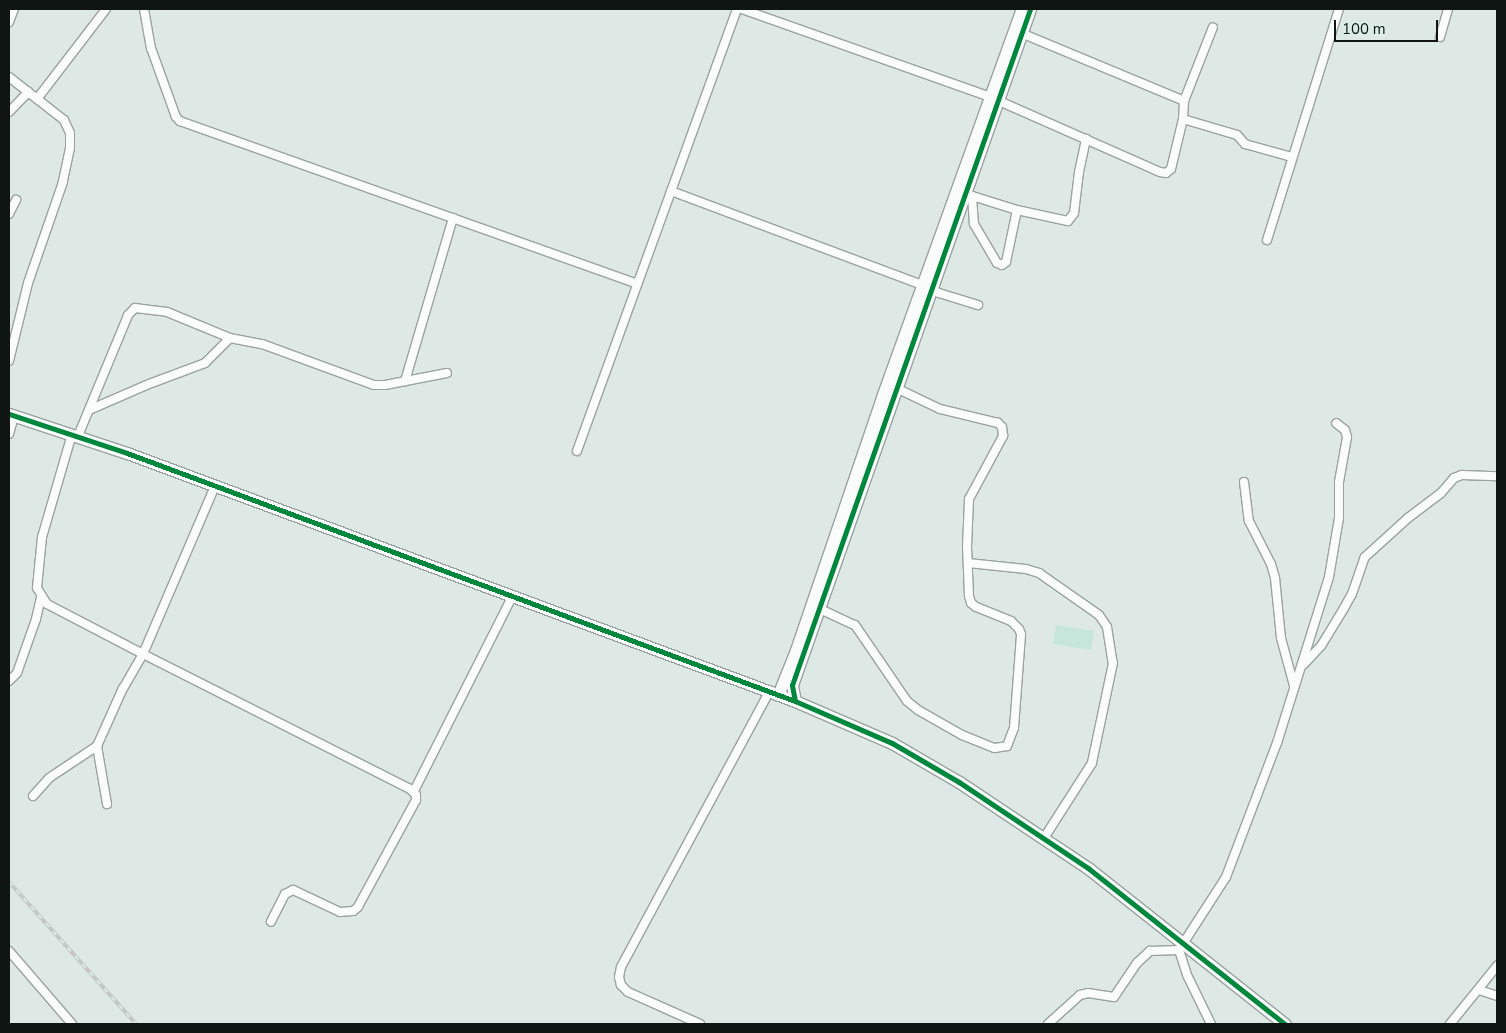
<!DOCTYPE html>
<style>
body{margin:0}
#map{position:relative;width:1506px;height:1033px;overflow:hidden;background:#dee9e5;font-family:"Nunito Sans",sans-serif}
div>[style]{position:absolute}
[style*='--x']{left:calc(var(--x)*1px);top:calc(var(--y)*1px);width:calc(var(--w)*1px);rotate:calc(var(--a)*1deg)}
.green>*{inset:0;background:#c7e6db}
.roads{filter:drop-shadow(1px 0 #9aa29f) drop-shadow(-1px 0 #9aa29f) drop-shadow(0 1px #9aa29f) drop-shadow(0 -1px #9aa29f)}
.street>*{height:8px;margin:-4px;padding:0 4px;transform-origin:4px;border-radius:4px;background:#fafcfb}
.secondary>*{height:11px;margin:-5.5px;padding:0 5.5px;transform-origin:5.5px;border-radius:5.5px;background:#fafcfb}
.rail>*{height:4px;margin-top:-2px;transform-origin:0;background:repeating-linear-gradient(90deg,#daede6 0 5.5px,#c4c7c6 0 11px);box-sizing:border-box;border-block:1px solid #c4c7c6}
.cycleway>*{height:5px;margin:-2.5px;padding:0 2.5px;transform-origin:2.5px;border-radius:2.5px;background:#00873e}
span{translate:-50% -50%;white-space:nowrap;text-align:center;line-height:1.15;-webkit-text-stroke:4.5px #daede6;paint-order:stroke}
.frame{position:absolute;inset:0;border:10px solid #0e1512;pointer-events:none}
.scale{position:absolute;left:1334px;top:20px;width:104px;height:22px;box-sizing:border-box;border:2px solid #0e1512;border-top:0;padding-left:6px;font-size:15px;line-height:18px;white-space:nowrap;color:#0e1512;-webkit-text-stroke:4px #daede6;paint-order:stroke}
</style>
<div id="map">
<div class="green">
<div style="clip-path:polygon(1056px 625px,1094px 631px,1091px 650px,1053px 644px)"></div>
</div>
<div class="roads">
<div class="street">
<div style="--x:144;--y:9;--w:40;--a:80"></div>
<div style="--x:151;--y:48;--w:73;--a:70.1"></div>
<div style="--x:176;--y:117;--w:6;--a:45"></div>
<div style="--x:180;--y:121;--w:485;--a:19.6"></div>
<div style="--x:742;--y:9;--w:263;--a:19.5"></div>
<div style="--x:990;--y:97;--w:186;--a:23.8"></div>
<div style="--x:1160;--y:172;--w:6;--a:9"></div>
<div style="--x:1166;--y:173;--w:6;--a:-39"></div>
<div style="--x:1171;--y:169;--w:51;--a:-76.5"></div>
<div style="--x:9;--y:22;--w:14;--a:-69"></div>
<div style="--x:1021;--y:33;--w:177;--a:22.6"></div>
<div style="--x:1184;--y:101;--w:79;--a:-68.6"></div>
<div style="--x:1440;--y:37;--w:29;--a:-74"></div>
<div style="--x:9;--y:77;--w:70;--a:38"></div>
<div style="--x:64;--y:120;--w:14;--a:65"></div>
<div style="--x:70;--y:133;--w:15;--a:90"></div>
<div style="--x:70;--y:148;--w:35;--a:102"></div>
<div style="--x:63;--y:182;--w:107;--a:109.1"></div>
<div style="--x:28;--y:283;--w:80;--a:103.7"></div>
<div style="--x:37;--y:99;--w:113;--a:-52.5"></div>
<div style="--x:1184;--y:101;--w:18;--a:93"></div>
<div style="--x:1183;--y:119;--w:56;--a:16.5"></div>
<div style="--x:1237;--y:135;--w:12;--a:48"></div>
<div style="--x:1245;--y:144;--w:49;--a:15.5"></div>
<div style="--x:9;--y:112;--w:28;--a:-46"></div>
<div style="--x:671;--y:191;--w:269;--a:20.5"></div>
<div style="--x:923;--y:285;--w:18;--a:27"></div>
<div style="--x:939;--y:293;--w:41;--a:17.1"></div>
<div style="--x:966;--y:194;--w:53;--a:17.4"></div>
<div style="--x:1017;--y:210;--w:52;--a:12.2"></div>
<div style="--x:1068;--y:221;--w:10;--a:-53"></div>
<div style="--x:1074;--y:213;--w:41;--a:-83"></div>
<div style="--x:1079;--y:172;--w:34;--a:-78"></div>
<div style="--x:972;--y:196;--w:28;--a:86"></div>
<div style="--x:974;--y:224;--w:45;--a:59.5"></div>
<div style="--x:997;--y:263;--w:5;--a:22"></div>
<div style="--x:1002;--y:265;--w:5;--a:-37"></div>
<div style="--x:1006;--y:262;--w:53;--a:-78.1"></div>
<div style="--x:9;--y:214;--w:16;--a:-63"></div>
<div style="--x:1267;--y:240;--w:242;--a:-72.7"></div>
<div style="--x:405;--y:381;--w:170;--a:-73.6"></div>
<div style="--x:89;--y:410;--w:65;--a:-23.4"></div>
<div style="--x:149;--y:384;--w:60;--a:-20.6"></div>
<div style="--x:205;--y:363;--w:35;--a:-45"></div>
<div style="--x:9;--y:434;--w:19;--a:-74"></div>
<div style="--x:72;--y:434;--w:107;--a:106.2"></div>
<div style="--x:42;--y:537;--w:51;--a:95.6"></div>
<div style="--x:37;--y:588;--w:19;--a:58"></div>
<div style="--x:47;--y:604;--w:108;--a:27.5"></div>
<div style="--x:143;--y:654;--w:39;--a:120"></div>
<div style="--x:123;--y:688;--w:64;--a:114.1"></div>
<div style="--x:97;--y:746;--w:59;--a:80.2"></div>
<div style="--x:78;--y:436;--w:131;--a:-67.5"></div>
<div style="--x:128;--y:315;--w:10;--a:-45"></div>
<div style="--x:135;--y:308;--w:32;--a:7"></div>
<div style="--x:167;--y:312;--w:68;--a:22.4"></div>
<div style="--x:230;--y:338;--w:33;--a:11"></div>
<div style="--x:262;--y:344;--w:119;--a:20.1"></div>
<div style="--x:374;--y:385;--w:11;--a:0"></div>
<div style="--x:385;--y:385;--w:63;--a:-11"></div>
<div style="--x:577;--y:451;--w:470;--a:-70.1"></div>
<div style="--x:1244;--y:482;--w:39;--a:83"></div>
<div style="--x:1249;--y:521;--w:48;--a:62.9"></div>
<div style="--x:1271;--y:564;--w:15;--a:74"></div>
<div style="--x:1275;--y:578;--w:60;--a:84.3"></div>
<div style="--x:1281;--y:638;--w:50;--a:74.8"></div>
<div style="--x:215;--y:486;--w:183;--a:113.2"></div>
<div style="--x:143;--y:654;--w:299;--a:26.8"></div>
<div style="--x:410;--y:789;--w:8;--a:45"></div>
<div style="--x:416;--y:795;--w:5;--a:90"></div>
<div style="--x:416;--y:800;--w:122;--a:118.5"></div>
<div style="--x:358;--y:907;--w:6;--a:141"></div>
<div style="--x:353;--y:911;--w:13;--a:176"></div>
<div style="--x:340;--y:912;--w:52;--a:-154.9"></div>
<div style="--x:293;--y:890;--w:9;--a:153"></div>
<div style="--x:285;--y:894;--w:31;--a:117"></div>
<div style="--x:968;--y:563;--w:58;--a:5.9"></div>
<div style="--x:1026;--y:569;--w:14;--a:17"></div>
<div style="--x:1039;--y:573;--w:73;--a:35"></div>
<div style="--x:1099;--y:615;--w:14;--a:56"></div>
<div style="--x:1107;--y:627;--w:36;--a:81"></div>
<div style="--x:1113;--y:663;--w:102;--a:101.9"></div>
<div style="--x:1092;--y:763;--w:89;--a:122.6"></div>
<div style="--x:820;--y:609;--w:38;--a:25"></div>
<div style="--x:855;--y:625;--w:92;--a:55.6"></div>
<div style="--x:907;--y:701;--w:14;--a:39"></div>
<div style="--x:918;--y:710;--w:51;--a:29.6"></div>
<div style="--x:962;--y:735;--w:35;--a:22"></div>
<div style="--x:995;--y:748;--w:12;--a:-9"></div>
<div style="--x:1007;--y:746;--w:19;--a:-69"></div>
<div style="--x:1014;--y:728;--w:94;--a:-85.7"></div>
<div style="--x:1021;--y:634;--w:5;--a:-112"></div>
<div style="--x:1019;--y:629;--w:11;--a:-135"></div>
<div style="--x:1011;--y:621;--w:38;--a:-158"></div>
<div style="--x:976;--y:607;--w:6;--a:-141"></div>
<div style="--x:971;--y:603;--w:7;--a:-106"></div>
<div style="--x:969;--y:596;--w:49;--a:-92.3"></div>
<div style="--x:967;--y:547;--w:48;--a:-87.6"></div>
<div style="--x:969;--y:499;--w:72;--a:-61.6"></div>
<div style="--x:1003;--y:436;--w:9;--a:-96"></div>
<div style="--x:1002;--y:427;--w:6;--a:-135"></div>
<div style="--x:998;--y:423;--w:60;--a:-166.4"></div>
<div style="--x:940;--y:409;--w:49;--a:-154.5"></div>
<div style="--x:1304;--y:664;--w:25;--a:-47"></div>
<div style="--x:1321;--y:646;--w:42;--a:-58.6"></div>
<div style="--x:1343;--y:610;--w:18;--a:-61"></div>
<div style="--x:1352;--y:594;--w:39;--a:-71"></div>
<div style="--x:1365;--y:557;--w:58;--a:-42.2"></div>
<div style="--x:1408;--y:518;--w:41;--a:-37.1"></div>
<div style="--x:1441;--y:493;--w:20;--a:-49"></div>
<div style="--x:1454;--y:478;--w:9;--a:-21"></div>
<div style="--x:1462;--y:475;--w:35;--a:2"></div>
<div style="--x:9;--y:681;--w:11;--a:-45"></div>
<div style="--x:17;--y:673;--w:57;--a:-70.6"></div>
<div style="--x:36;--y:619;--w:23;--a:-77"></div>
<div style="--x:414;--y:791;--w:217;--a:-63.2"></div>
<div style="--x:33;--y:796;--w:24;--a:-48"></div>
<div style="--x:49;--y:778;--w:58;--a:-33.7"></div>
<div style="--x:1179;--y:950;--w:28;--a:72"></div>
<div style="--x:1188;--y:977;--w:52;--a:63.9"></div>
<div style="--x:9;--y:951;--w:96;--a:49.2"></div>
<div style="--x:1479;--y:990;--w:19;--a:18"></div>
<div style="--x:700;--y:1024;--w:79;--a:-156"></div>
<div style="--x:628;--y:992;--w:10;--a:-135"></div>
<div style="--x:621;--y:985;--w:8;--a:-104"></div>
<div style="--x:619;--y:977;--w:10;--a:-79"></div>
<div style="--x:621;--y:967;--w:312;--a:-61.7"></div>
<div style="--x:1048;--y:1024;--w:43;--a:-42.2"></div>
<div style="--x:1080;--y:995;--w:8;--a:-14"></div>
<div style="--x:1088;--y:993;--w:26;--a:9"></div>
<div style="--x:1114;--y:997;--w:41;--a:-55.9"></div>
<div style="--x:1137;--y:963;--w:18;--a:-43"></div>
<div style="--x:1150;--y:951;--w:29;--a:-2"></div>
<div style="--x:1179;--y:950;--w:87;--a:-57.2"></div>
<div style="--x:1226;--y:877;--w:143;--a:-69.2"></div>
<div style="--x:1277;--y:743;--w:174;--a:-72.6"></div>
<div style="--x:1329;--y:577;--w:60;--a:-80.4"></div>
<div style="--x:1339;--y:518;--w:36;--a:-90"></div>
<div style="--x:1339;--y:482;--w:46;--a:-79.9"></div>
<div style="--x:1347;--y:437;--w:7;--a:-106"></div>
<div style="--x:1345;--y:430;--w:11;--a:-142"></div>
<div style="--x:1450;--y:1024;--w:75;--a:-51"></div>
</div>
<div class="secondary">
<div style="--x:9;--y:414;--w:124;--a:18.3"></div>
<div style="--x:127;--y:453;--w:713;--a:20.37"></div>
<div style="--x:795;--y:701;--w:106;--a:23.4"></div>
<div style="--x:892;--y:743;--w:78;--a:30.2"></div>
<div style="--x:959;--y:782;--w:155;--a:33.7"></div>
<div style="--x:1088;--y:868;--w:251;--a:38.4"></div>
<div style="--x:778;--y:695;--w:48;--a:-68.2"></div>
<div style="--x:796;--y:650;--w:267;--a:-71.2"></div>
<div style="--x:882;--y:397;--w:412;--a:-70.2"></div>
<div style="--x:795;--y:701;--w:16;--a:-101"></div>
<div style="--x:792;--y:685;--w:717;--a:-70.6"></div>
</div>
</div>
<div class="rail">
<div style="--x:9;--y:882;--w:191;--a:48.2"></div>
</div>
<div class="cycleway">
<div style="--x:9;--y:414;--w:124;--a:18.3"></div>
<div style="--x:127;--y:453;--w:713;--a:20.37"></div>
<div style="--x:795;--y:701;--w:106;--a:23.4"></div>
<div style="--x:892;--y:743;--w:78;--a:30.2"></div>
<div style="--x:959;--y:782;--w:155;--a:33.7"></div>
<div style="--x:1088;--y:868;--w:251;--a:38.4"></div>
<div style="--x:795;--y:701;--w:16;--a:-101"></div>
<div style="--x:792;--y:685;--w:717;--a:-70.6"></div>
</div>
<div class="frame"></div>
<div class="scale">100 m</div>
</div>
